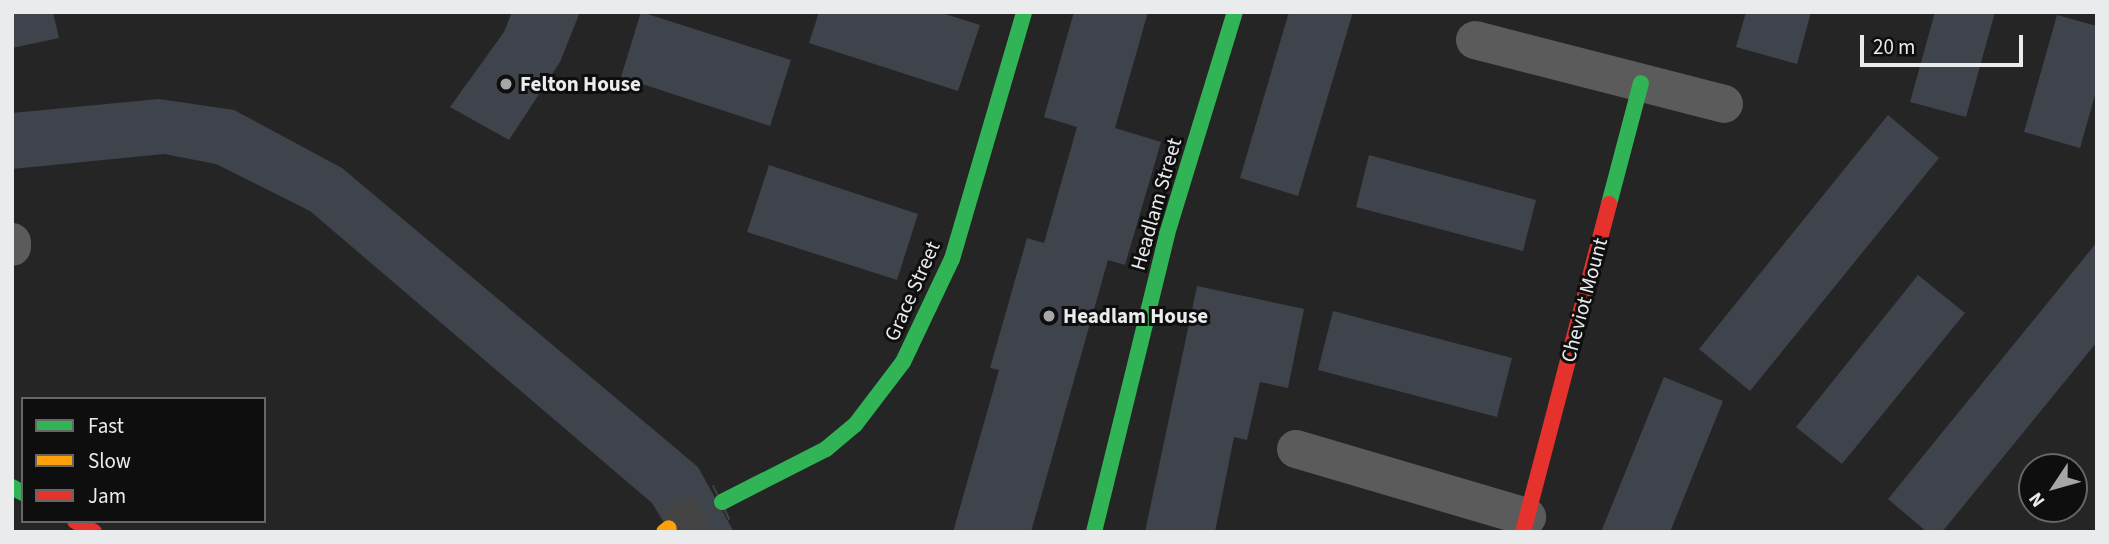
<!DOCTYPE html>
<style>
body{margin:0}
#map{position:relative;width:2109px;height:544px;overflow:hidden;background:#252526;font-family:"Source Sans 3",sans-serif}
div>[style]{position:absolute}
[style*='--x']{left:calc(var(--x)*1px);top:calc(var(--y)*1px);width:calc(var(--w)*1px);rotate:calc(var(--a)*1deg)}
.building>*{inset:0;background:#3f434c}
.secondary-tunnel>*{height:38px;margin-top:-19px;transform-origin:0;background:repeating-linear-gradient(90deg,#434344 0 38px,transparent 0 57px)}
.street>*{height:38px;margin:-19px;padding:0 19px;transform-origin:19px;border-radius:19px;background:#5b5b5b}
.fast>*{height:16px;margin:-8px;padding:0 8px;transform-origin:8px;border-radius:8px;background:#30b455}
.slow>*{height:16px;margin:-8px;padding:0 8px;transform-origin:8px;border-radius:8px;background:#ff9f0a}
.jam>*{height:16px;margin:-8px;padding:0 8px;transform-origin:8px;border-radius:8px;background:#e5322d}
.dots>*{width:19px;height:19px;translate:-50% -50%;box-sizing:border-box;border:4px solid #0e0e0f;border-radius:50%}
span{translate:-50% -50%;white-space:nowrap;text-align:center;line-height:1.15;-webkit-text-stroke:6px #0e0e0f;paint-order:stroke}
.poi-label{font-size:21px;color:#eaebec;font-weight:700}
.left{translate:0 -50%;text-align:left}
.street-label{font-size:21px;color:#eaebec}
.frame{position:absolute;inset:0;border:14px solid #eaebec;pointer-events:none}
.legend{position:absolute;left:21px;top:397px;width:245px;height:126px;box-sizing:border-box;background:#0e0e0f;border:2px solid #666667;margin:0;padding:9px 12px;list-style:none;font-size:21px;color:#eaebec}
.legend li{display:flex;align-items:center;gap:14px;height:35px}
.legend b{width:35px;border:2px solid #666667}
.north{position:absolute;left:2018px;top:453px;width:70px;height:70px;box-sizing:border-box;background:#0e0e0f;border:2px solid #666667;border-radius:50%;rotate:234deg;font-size:19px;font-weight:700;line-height:28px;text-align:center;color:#eaebec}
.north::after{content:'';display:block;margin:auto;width:24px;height:32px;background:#a5a6a7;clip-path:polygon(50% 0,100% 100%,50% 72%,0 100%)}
.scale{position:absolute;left:1860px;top:35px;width:163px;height:32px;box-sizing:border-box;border:4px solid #eaebec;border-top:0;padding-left:9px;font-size:21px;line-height:24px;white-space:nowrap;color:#eaebec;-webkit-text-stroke:5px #0e0e0f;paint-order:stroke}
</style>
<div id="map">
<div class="building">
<div style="clip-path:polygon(12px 12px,53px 12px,59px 38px,12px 48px)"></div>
<div style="clip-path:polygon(512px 12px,580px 12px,560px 62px,509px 140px,450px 107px,504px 32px)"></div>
<div style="clip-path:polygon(641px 12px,791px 60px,770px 126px,621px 77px)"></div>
<div style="clip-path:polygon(819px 12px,939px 12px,980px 25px,958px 91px,809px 43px)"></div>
<div style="clip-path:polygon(1074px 12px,1148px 12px,1115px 128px,1161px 142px,1125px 265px,1108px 260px,1031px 532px,953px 532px,999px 370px,990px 368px,1027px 238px,1044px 243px,1077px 127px,1044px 117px)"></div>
<div style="clip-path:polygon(1289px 12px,1353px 12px,1298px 196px,1240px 178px)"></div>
<div style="clip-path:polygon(1746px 12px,1811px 12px,1797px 64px,1736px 47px)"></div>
<div style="clip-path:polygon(1935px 12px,1995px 12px,1966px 117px,1910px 102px)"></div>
<div style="clip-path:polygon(2057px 15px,2097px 26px,2097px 88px,2080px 148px,2024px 132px)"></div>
<div style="clip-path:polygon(159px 99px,234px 110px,342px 168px,698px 467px,734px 532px,670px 532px,652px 503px,310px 211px,216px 164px,164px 154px,12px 169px,12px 113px)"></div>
<div style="clip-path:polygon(1888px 115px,1939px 158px,1750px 391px,1699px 349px)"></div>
<div style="clip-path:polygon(1369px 155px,1536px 200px,1523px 251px,1356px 207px)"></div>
<div style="clip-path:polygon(769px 165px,918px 214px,897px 280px,747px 232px)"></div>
<div style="clip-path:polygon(2097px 242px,2097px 342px,1942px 532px,1927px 532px,1888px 499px)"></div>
<div style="clip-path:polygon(1918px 275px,1965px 313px,1842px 464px,1796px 427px)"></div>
<div style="clip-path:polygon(1197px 286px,1304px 309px,1288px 388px,1260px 382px,1247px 440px,1234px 437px,1215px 532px,1145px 532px)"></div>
<div style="clip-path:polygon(1333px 311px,1512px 358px,1497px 417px,1318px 370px)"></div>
<div style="clip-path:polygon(1664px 377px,1723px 401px,1670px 532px,1601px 532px)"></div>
</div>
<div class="secondary-tunnel">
<div style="--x:669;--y:528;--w:59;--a:-26.1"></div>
</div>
<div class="street">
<div style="--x:1475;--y:40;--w:257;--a:14.4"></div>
<div style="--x:12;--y:242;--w:5;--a:90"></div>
<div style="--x:1296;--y:449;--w:241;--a:16.4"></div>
</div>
<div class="fast">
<div style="--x:1609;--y:204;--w:125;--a:-75.2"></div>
<div style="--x:12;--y:487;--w:13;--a:29"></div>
<div style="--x:722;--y:502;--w:117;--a:-27"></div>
<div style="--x:826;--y:449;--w:38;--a:-40"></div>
<div style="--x:855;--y:425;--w:79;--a:-52.7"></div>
<div style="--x:903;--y:362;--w:114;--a:-64.6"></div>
<div style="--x:952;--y:259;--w:257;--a:-73.7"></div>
<div style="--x:1094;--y:532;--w:307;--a:-76.2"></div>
<div style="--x:1167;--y:234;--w:232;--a:-73"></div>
</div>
<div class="slow">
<div style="--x:664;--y:532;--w:6;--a:-39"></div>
</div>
<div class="jam">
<div style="--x:75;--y:521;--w:22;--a:30"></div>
<div style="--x:1523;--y:532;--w:339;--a:-75.3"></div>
</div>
<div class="dots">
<div style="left:506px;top:84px;background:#a5a6a7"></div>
<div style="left:1049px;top:316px;background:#a5a6a7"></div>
</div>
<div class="poi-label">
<span class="left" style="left:520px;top:84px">Felton House</span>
<span class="left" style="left:1063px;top:316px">Headlam House</span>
</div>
<div class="street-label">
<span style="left:1156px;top:204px;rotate:-74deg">Headlam Street</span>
<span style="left:912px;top:291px;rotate:-66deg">Grace Street</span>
<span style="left:1584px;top:300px;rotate:-75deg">Cheviot Mount</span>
</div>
<div class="frame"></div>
<ul class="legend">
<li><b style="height:9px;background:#30b455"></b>Fast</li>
<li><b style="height:9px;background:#ff9f0a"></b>Slow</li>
<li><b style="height:9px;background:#e5322d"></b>Jam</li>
</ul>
<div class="north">N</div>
<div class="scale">20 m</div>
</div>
